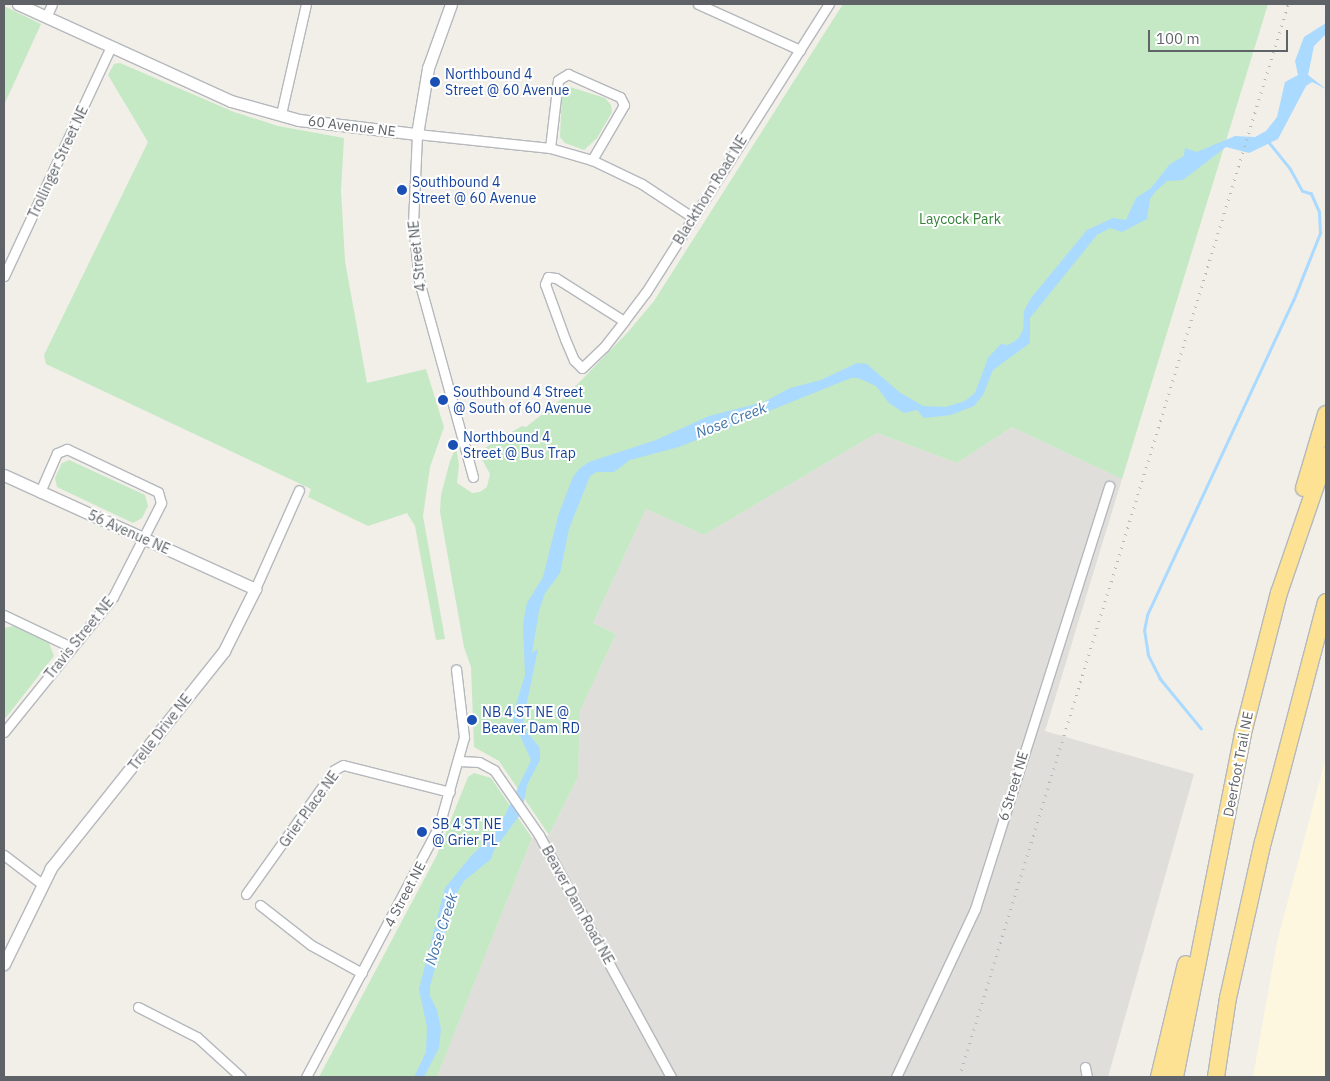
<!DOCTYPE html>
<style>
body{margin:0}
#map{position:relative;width:1330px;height:1081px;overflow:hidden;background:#f1efe8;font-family:"IBM Plex Sans",sans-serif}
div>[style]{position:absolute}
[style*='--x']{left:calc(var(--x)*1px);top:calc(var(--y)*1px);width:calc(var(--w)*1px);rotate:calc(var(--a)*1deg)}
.commercial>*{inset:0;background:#fef7e0}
.industrial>*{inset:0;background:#e0deda}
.green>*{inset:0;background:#c5e8c5}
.water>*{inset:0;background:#aadaff}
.stream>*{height:2.5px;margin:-1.25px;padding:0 1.25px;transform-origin:1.25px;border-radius:1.25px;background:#aadaff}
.roads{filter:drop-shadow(1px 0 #b5b8bc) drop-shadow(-1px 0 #b5b8bc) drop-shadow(0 1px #b5b8bc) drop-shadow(0 -1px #b5b8bc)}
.minor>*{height:9px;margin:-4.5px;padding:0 4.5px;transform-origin:4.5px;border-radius:4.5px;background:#fff}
.tertiary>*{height:11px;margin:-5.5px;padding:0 5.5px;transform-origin:5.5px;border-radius:5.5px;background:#fff}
.motorway>*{height:16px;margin:-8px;padding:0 8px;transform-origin:8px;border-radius:8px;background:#fde293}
.rail>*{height:2.5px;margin-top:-1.25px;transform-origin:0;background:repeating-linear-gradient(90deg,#b6b7b8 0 1px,transparent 0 7px)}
.dots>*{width:14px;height:14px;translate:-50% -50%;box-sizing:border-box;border:2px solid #fff;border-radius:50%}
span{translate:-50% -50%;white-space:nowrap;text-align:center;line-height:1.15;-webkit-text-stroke:4px #fff;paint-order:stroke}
.transit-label{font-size:14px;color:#164399}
.left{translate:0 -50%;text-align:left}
.street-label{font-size:14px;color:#5f6368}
.park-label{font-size:14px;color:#348238}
.water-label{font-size:15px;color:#4174aa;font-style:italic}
.frame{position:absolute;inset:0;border:5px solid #5f6368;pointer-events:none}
.scale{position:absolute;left:1148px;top:30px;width:140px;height:22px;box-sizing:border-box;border:2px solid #5f6368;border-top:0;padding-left:6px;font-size:15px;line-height:18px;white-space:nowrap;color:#5f6368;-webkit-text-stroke:4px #fff;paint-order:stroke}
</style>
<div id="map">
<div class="commercial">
<div style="clip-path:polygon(1326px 757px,1326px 1077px,1253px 1077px,1277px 942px)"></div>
</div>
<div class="industrial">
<div style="clip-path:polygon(1012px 427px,1122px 479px,1045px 731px,1194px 774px,1108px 1077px,437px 1077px,532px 838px,549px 835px,578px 777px,580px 711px,616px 634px,593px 623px,646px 509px,704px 535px,877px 433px,957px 463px)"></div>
</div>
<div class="green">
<div style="clip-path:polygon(843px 4px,1268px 4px,1122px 479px,1012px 427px,957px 463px,877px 433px,704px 535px,646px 509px,593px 623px,616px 634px,580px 711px,578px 777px,549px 835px,499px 761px,474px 747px,471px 667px,464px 647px,440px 512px,441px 495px,450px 461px,456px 447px,459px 465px,457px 483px,472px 493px,480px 492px,487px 487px,490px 474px,478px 452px,522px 426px,526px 427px,568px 394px,628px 332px,654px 301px)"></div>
<div style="clip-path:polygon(4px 6px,41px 24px,4px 105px)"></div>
<div style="clip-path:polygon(120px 63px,234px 112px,278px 126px,344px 138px,341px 191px,345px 261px,367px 383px,426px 369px,444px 427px,430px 467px,423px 516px,445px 639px,436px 640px,415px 526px,407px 513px,368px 526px,308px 497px,311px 489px,46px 364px,44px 355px,148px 142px,108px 75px,114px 64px)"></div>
<div style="clip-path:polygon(570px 87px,605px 98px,611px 105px,612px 112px,597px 138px,584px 150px,565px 143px,560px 137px,562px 95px)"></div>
<div style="clip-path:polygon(69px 460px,145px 495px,148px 506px,142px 518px,133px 523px,57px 487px,55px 478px,62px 463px)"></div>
<div style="clip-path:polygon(14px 626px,49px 643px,54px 656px,4px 720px,4px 628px)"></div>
<div style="clip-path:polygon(474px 773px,491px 778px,532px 838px,437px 1077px,319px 1077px,436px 857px,468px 777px)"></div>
</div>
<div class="water">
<div style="clip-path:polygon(1326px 23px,1326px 34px,1314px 46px,1308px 75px,1326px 89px,1312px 82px,1306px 86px,1278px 139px,1249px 153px,1226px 147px,1183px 180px,1167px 181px,1155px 192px,1150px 199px,1147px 219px,1122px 232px,1110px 228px,1097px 235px,1030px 318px,1030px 343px,993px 370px,983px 395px,974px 406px,951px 415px,924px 418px,917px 410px,904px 413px,889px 403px,876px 386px,858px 378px,851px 378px,679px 447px,630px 460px,614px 472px,597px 472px,590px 476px,569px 529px,560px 573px,545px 593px,539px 611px,532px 653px,538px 649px,522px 726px,540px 748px,540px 760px,527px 785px,522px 812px,494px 850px,491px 859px,464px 881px,457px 892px,430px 986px,430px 996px,437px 1010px,441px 1029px,439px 1048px,424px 1077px,414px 1077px,426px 1052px,427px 1027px,419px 989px,445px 888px,471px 856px,498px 830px,531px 760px,512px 718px,525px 675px,523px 624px,527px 603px,543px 577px,559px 513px,573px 477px,579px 469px,589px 462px,656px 440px,709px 416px,764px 402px,790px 388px,821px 380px,857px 363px,867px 364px,899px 392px,923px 406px,946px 407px,965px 401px,975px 393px,988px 358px,1001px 344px,1008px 345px,1018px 339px,1023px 330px,1024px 311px,1031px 298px,1087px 230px,1113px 218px,1126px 220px,1136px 198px,1151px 188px,1170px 164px,1184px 156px,1185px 148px,1197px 152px,1235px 136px,1255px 137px,1266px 131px,1277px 117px,1285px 82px,1298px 75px,1295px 61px,1304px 37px)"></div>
</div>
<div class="stream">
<div style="--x:1201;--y:729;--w:65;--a:-129.4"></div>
<div style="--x:1160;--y:679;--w:27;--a:-117"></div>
<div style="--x:1148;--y:655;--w:24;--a:-99"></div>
<div style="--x:1144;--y:631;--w:16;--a:-79"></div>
<div style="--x:1147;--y:615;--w:346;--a:-65.1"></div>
<div style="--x:1293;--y:301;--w:73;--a:-68.3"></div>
<div style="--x:1320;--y:233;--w:21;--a:-93"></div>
<div style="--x:1319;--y:212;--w:20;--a:-114"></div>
<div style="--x:1311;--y:194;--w:9;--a:-162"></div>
<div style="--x:1302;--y:191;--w:25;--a:-119"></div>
<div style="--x:1290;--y:169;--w:36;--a:-129"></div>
</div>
<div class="roads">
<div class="minor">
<div style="--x:698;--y:4;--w:112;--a:24.3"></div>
<div style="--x:46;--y:17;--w:14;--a:-65"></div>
<div style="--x:281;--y:114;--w:113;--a:-77.2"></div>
<div style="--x:550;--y:148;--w:68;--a:-83.3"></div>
<div style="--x:558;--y:80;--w:12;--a:-31"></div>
<div style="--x:568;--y:74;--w:57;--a:23.9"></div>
<div style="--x:620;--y:97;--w:9;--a:63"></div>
<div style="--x:624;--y:105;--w:64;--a:120.2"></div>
<div style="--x:4;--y:276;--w:253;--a:-65"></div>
<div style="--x:624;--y:321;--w:80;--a:-147.7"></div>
<div style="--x:556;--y:278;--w:8;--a:-173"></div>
<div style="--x:548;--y:277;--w:8;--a:113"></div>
<div style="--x:545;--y:284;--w:59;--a:70"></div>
<div style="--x:565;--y:339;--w:23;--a:67"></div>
<div style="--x:574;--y:360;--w:11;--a:45"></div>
<div style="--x:582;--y:368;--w:30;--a:-44"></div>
<div style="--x:604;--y:347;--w:33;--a:-52"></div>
<div style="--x:624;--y:321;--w:36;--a:-53"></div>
<div style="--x:646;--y:292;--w:341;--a:-57.6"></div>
<div style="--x:473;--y:477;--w:203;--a:-105.4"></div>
<div style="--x:419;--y:281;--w:58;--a:-95.9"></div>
<div style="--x:413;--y:223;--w:89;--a:-87.4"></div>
<div style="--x:417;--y:134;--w:134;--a:6"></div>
<div style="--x:550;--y:148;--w:44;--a:15.9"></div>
<div style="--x:592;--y:160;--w:55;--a:25.6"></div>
<div style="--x:642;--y:184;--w:60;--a:33.4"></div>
<div style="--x:255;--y:589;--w:108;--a:-66"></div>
<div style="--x:4;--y:615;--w:74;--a:25.5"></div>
<div style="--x:4;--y:732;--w:174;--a:-51.1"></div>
<div style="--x:113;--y:597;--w:106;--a:-62.9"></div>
<div style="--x:161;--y:503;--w:11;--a:-105"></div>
<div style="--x:158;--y:492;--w:101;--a:-154.7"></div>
<div style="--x:67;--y:449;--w:11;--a:158"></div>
<div style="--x:57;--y:453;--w:43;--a:113.6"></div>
<div style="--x:459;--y:761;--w:20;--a:3"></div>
<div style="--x:479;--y:762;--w:17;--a:28"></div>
<div style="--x:494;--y:770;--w:79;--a:55.3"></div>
<div style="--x:539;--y:835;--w:276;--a:61.4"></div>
<div style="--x:4;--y:855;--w:48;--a:37.3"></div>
<div style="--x:246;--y:894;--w:152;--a:-54.6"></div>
<div style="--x:334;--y:770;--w:10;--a:-29"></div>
<div style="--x:343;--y:765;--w:110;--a:14.2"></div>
<div style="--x:260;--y:905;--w:65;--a:38.1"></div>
<div style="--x:311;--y:945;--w:58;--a:28.8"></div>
<div style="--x:138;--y:1007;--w:66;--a:27"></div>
<div style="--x:197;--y:1037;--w:59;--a:42.3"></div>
<div style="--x:1085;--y:1067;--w:10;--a:79"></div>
<div style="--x:306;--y:1077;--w:284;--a:-62.1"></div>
<div style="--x:439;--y:826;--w:92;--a:-74.3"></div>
<div style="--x:464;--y:737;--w:68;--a:-96.7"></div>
<div style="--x:896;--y:1077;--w:186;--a:-64.8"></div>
<div style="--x:975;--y:909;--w:444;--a:-72.4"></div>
</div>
<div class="tertiary">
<div style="--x:18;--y:4;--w:234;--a:24.5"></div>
<div style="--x:231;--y:101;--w:71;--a:15.6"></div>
<div style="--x:299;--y:120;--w:119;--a:6.8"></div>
<div style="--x:417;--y:134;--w:67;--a:-80.5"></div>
<div style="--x:428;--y:68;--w:68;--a:-70.2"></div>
<div style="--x:4;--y:475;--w:276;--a:24.4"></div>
<div style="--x:255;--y:589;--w:69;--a:116.6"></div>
<div style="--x:224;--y:651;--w:278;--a:128.6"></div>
<div style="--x:51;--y:868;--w:107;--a:116.1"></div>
</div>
<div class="motorway">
<div style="--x:1304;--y:488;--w:77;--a:-73.4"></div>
<div style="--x:1159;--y:1077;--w:116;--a:-76.6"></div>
<div style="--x:1175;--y:1077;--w:351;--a:-78.8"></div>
<div style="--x:1243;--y:733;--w:145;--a:-75.6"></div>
<div style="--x:1279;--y:593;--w:145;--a:-71.1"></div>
<div style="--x:1216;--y:1077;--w:80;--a:-81.4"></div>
<div style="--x:1228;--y:998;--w:160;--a:-77.4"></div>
<div style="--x:1263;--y:842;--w:248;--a:-75.3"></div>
</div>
</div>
<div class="rail">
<div style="--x:959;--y:1077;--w:1122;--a:-72.95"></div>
</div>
<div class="dots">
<div style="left:435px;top:82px;background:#1a4fb4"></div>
<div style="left:402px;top:190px;background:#1a4fb4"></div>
<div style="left:443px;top:400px;background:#1a4fb4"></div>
<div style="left:453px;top:445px;background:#1a4fb4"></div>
<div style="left:472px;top:720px;background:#1a4fb4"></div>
<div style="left:422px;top:832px;background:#1a4fb4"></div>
</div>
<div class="transit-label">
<span class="left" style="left:445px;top:82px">Northbound 4<br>Street @ 60 Avenue</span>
<span class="left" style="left:412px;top:190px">Southbound 4<br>Street @ 60 Avenue</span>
<span class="left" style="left:453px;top:400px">Southbound 4 Street<br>@ South of 60 Avenue</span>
<span class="left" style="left:463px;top:445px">Northbound 4<br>Street @ Bus Trap</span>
<span class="left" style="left:482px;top:720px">NB 4 ST NE @<br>Beaver Dam RD</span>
<span class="left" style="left:432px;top:832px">SB 4 ST NE<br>@ Grier PL</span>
</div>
<div class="street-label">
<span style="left:352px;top:126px;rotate:7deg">60 Avenue NE</span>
<span style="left:58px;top:162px;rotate:-65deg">Trollinger Street NE</span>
<span style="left:710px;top:190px;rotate:-58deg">Blackthorn Road NE</span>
<span style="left:417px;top:256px;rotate:-96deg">4 Street NE</span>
<span style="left:129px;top:532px;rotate:24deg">56 Avenue NE</span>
<span style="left:79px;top:638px;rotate:-51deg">Travis Street NE</span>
<span style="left:160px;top:732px;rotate:-52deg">Trelle Drive NE</span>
<span style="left:1238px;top:764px;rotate:-79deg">Deerfoot Trail NE</span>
<span style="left:1013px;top:786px;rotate:-73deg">6 Street NE</span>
<span style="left:309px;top:809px;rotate:-54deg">Grier Place NE</span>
<span style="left:405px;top:894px;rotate:-62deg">4 Street NE</span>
<span style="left:578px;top:905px;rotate:61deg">Beaver Dam Road NE</span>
</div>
<div class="park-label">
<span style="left:960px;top:219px">Laycock Park</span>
</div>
<div class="water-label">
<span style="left:731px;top:420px;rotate:-21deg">Nose Creek</span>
<span style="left:441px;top:929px;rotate:-72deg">Nose Creek</span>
</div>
<div class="frame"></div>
<div class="scale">100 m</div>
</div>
